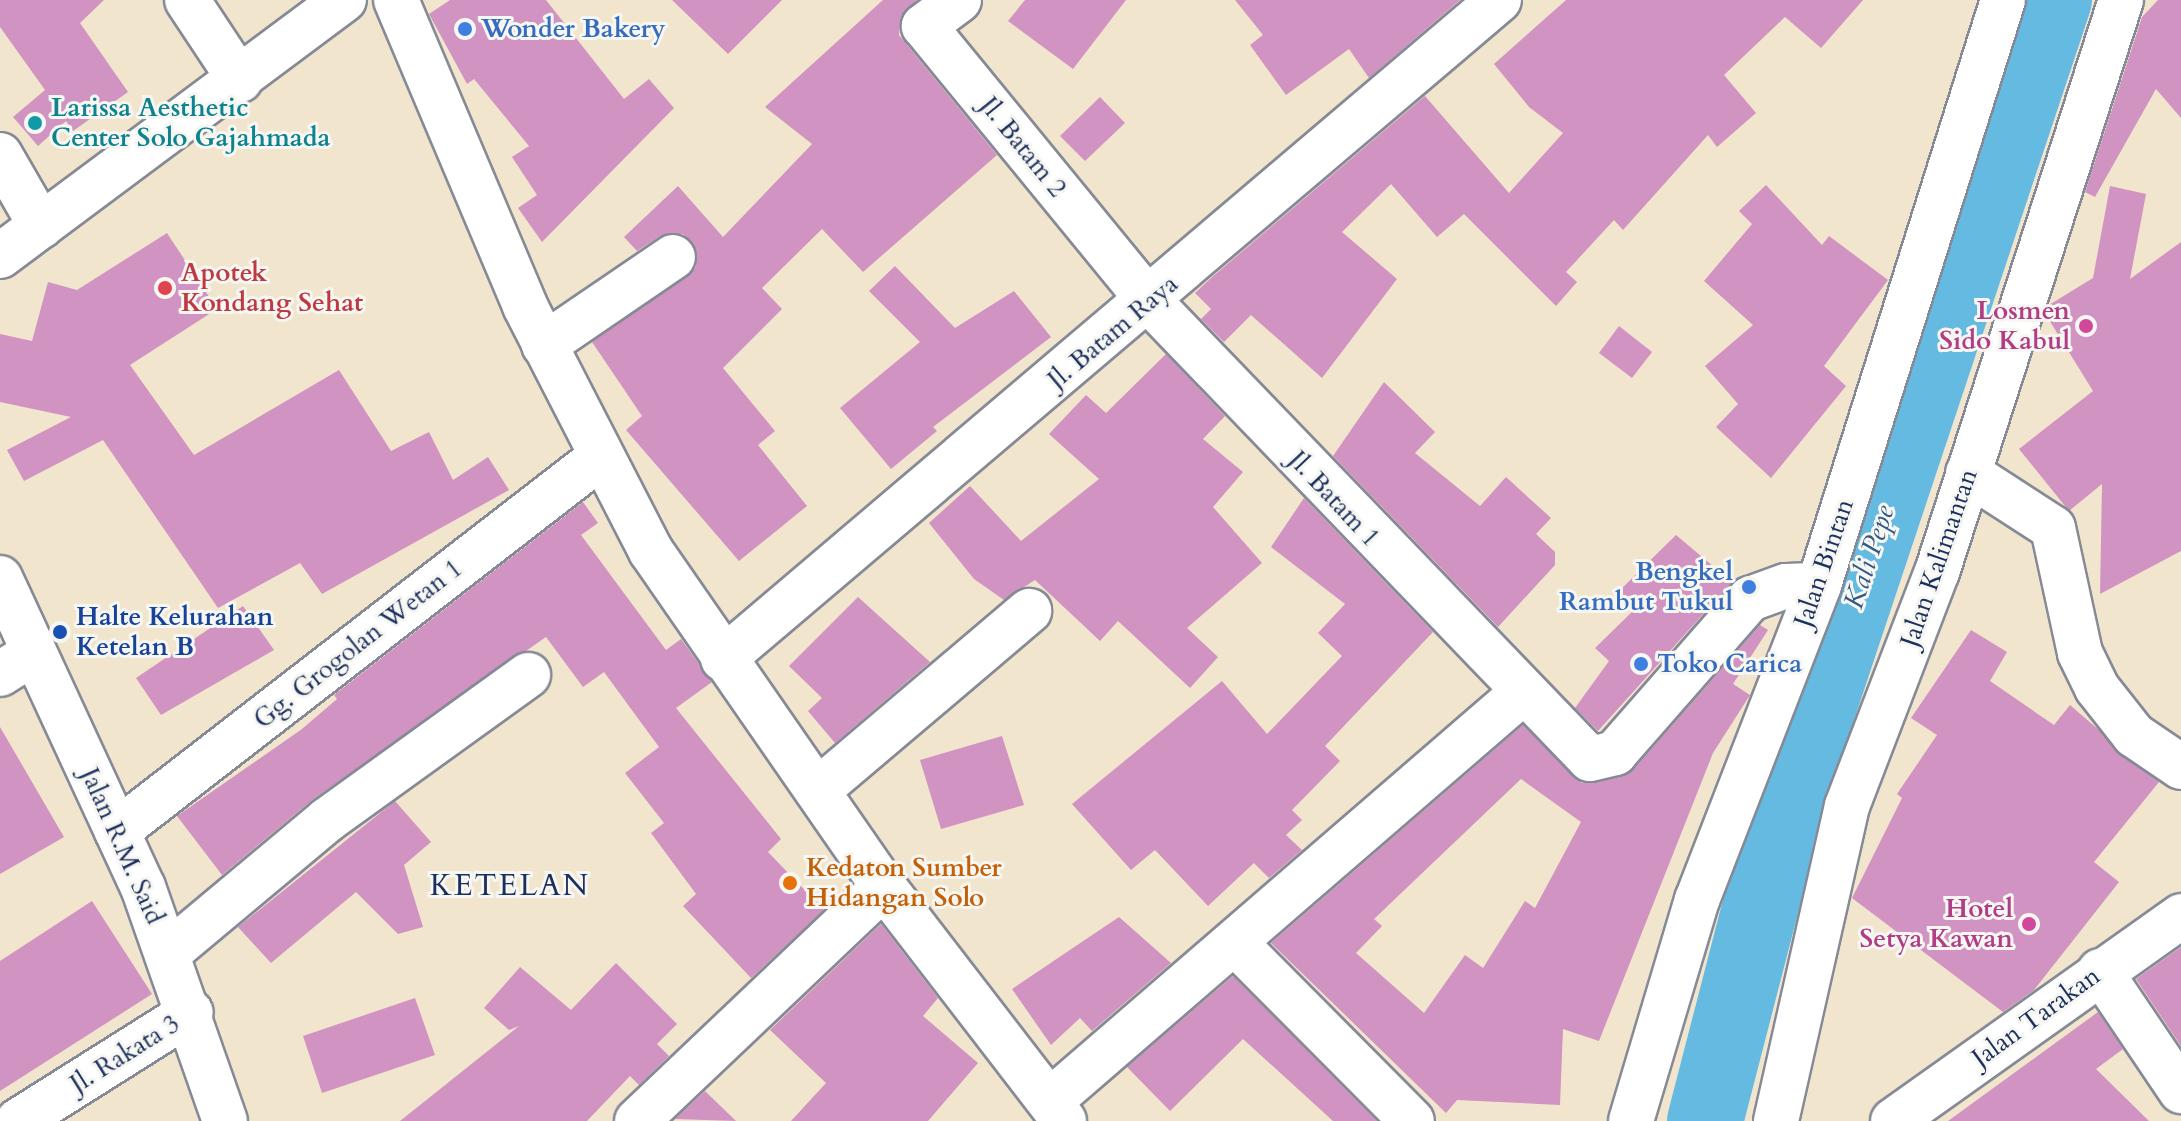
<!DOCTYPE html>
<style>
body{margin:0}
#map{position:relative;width:2181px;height:1121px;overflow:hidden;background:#f2e5cd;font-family:Cardo,serif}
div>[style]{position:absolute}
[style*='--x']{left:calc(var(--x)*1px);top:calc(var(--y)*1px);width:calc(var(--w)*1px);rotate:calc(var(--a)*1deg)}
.river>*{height:76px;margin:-38px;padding:0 38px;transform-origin:38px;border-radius:38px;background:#65bae1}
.building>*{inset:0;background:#d193c1}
.roads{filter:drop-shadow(2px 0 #868a96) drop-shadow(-2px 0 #868a96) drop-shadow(0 2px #868a96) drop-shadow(0 -2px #868a96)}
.minor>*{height:44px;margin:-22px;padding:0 22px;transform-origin:22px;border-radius:22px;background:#fff}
.major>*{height:44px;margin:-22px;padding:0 22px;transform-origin:22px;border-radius:22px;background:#fff}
.dots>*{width:22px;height:22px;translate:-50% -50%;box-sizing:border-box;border:4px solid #f6f6f2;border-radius:50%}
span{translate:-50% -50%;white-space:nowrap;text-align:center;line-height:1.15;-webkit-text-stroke:6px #f6f6f2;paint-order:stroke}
.shop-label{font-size:26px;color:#366cbe;font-weight:700}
.left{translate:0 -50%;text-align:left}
.right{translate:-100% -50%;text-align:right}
.culture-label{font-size:26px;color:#0d838f;font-weight:700}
.street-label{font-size:26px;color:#1b2f5e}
.health-label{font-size:26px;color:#be3a42;font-weight:700}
.hotel-label{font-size:26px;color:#b23c85;font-weight:700}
.transit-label{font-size:26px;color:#164399;font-weight:700}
.food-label{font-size:26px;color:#c56008;font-weight:700}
.water-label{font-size:28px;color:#315985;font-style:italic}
.quarter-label{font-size:30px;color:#1b2f5e;letter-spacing:2px}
</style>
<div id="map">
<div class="river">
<div style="--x:1705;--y:1121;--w:343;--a:-75.5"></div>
<div style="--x:1791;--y:789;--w:832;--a:-71.57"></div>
</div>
<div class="building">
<div style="clip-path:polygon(0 0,104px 0,80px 23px,128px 92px,73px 131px,66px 121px,38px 146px,13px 117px,45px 90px,0 27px)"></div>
<div style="clip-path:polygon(450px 0,546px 0,624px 99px,649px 79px,674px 108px,542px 242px,518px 208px,537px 195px,512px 157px,529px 146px,474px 79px,467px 84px,429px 14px)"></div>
<div style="clip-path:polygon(672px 0,782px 0,728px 54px)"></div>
<div style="clip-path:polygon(883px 0,917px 0,901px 16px,899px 35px,997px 155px,863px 272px,822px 229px,762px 288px,782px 309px,723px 368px,775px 431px,758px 445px,807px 506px,739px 561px,626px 430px,642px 416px,592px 342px,696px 267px,694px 244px,683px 234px,660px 236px,637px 251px,624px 237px,678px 186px,723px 237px,812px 144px,765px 107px)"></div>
<div style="clip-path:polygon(1025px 0,1126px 0,1073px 69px,1008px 21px)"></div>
<div style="clip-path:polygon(1235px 0,1460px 0,1369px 78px,1349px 49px,1286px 95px,1250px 45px,1263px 35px)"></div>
<div style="clip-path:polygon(1566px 0,1863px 0,1821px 48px,1785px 17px,1724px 75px,1756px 113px,1717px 147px,1708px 135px,1623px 230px,1614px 220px,1566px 272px,1577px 282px,1556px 306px,1464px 214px,1437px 237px,1391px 184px,1342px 232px,1397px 279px,1322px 378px,1251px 315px,1224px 342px,1201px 319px,1211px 309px,1195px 293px,1211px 278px,1425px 96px,1509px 193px,1563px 133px,1529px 107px,1494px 64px)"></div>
<div style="clip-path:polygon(2158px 0,2181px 0,2181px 118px,2156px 89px,2095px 197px,2085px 192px,2142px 17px)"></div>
<div style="clip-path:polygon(1100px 97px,1125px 123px,1085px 161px,1060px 136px)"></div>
<div style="clip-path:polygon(1766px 185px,1822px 245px,1829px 236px,1888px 280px,1824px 366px,1846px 386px,1771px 478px,1716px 427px,1738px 404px,1705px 366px,1753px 325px,1704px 281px,1752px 224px,1739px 211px)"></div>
<div style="clip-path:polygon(2110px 186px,2146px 194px,2130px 279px,2181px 242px,2181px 551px,2100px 594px,2102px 484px,2069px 511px,2019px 449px,2093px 391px,2046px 315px,2049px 305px,2093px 278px)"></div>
<div style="clip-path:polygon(167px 233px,217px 309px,130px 365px,194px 455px,339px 370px,391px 451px,429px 432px,453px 480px,488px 457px,509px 490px,322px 594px,300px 563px,218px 608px,103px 440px,24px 481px,7px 450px,71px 417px,0 402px,0 334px,32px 341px,48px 282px,77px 290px)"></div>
<div style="clip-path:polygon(895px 266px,955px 328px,1014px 291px,1051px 337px,933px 427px,937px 431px,891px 469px,840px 408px,920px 342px,869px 291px)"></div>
<div style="clip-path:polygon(1619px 326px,1652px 352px,1632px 378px,1599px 353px)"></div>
<div style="clip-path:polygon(1166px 354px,1225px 416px,1203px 439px,1243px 472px,1213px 507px,1262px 563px,1187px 628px,1218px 657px,1190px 688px,1118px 621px,1100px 641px,1035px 580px,1004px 600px,974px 579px,929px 523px,970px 486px,1021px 541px,1099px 479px,1049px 434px,1086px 395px,1106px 413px)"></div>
<div style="clip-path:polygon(1384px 382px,1435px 432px,1415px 453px,1480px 506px,1506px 477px,1551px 518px,1536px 534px,1555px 552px,1555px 565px,1498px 627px,1333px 456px)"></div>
<div style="clip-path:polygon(1304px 498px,1433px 632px,1325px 746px,1340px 761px,1292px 810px,1302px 820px,1286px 835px,1302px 850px,1269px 878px,1254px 863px,1208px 906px,1155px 850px,1131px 870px,1072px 804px,1222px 681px,1267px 734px,1342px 656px,1318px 633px,1345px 604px,1271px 547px)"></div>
<div style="clip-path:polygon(583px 502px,598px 523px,581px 535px,666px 650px,681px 639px,712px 682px,676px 708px,781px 839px,768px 852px,824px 910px,751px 978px,683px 906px,696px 894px,651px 833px,664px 823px,625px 773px,659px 747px,604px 672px,583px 687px,546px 637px,312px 800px,222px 875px,177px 816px,302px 729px,337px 699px,334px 695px)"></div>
<div style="clip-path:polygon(1676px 535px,1732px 582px,1598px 731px,1575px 708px,1609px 661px,1595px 648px,1636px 608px,1616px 594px)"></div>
<div style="clip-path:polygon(858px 597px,930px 662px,835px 743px,808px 711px,822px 698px,789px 666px)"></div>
<div style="clip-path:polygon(243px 606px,274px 650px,161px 715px,136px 678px)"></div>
<div style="clip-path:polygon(evenodd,1760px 625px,1768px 630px,1733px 684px,1750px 695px,1713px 753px,1599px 1041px,1563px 1029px,1560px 1105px,1457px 1100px,1446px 1113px,1271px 943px,1523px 725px,1582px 783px,1633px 770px,1760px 625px,1521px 779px,1581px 822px,1535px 908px,1525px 901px,1483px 968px,1465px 955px,1424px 1013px,1356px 953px,1382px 926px,1374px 919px,1521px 779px)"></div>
<div style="clip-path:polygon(1971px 630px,2007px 652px,1990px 681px,2054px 725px,2070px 705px,2159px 782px,2094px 862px,2119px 882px,2034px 990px,2003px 1012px,1852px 898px,1902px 798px,1897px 794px,1937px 735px,1911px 718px)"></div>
<div style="clip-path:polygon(0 727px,64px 837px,0 874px)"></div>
<div style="clip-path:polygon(1002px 736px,1024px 805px,941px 829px,920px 760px)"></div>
<div style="clip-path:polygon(395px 801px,431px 842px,404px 865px,423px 927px,398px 934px,356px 892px,271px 963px,238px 927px)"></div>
<div style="clip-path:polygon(92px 901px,152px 994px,0 1091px,0 961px)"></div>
<div style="clip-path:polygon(1119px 917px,1171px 963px,1092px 1031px,1080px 1018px,1051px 1045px,1012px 989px)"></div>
<div style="clip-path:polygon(881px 924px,938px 998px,923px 1016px,978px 1063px,928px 1121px,791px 1121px,826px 1083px,770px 1030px)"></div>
<div style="clip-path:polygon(2181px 947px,2181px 1046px,2136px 979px)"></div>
<div style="clip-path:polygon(616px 963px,677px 1024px,657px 1044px,669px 1056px,639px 1085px,630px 1076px,587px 1121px,400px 1121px,519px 1026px,509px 1030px,484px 1008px,520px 967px,571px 1010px)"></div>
<div style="clip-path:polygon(1233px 976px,1377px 1121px,1333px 1121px,1243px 1039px,1170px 1111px,1127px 1067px)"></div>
<div style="clip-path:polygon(415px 998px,435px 1055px,322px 1093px,303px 1036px)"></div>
<div style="clip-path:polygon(2098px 1012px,2123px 1049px,2096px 1069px,2149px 1121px,1948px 1121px)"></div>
<div style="clip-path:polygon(705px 1091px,736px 1121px,675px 1119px)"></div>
</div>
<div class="roads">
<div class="minor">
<div style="--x:187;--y:0;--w:96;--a:56.5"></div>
<div style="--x:396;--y:0;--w:332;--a:67.1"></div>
<div style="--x:525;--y:306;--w:276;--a:62.8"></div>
<div style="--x:651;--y:551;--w:409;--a:55.3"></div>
<div style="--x:884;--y:887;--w:295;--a:52.4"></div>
<div style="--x:959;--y:0;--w:44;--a:143.4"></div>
<div style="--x:924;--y:26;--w:357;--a:50.7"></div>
<div style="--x:1150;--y:302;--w:634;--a:46.09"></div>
<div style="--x:1590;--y:759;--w:26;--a:-13"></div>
<div style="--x:1615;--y:753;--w:205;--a:-48.8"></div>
<div style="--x:1750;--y:599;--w:38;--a:-20"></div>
<div style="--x:1786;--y:586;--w:33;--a:-2"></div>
<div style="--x:0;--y:155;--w:82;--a:60"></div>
<div style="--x:544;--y:345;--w:156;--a:-34.3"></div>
<div style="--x:1968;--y:473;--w:101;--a:32.9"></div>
<div style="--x:2053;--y:528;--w:128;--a:77.8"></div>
<div style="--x:2080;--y:653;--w:39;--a:64"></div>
<div style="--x:2097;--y:688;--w:60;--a:51.8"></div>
<div style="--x:2134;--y:735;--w:57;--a:34.2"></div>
<div style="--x:723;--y:659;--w:1018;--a:-40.34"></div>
<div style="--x:0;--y:674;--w:40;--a:-32"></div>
<div style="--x:818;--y:790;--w:277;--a:-40.3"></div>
<div style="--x:117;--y:831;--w:609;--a:-37.73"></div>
<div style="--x:1235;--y:943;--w:251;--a:45.2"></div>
<div style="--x:168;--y:953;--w:207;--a:-39.9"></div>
<div style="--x:327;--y:820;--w:248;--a:-35.8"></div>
<div style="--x:2100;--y:971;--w:145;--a:56"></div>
<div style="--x:1050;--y:1101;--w:624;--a:-40.84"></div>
<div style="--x:18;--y:1121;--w:204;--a:-32.2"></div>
<div style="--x:637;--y:1121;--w:340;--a:-43.5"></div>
<div style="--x:1631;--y:1121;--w:231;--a:-73.4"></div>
<div style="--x:1697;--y:900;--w:338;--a:-68.8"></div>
<div style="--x:1819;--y:585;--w:613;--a:-72.54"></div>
<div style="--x:1776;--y:1121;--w:323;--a:-77.3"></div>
<div style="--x:1847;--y:806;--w:251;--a:-69"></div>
<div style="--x:1937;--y:572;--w:601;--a:-72.17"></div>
<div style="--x:1893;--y:1121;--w:354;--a:-35.4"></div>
</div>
<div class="major">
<div style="--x:0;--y:256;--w:429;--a:-36.7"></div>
<div style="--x:0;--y:578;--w:340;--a:65.2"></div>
<div style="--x:143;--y:887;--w:248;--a:70.7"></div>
</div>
</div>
<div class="dots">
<div style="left:465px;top:29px;background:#3f7fe0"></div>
<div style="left:35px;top:123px;background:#0f9aa8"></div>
<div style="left:165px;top:288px;background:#e0444e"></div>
<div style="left:2086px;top:326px;background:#d1479c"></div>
<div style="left:1749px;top:587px;background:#3f7fe0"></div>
<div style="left:60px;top:632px;background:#1a4fb4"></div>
<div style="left:1641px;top:664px;background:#3f7fe0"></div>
<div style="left:790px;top:883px;background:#e8710a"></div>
<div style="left:2029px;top:924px;background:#d1479c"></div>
</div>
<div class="shop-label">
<span class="left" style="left:481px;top:29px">Wonder Bakery</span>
<span class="right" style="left:1733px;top:587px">Bengkel<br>Rambut Tukul</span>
<span class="left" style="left:1657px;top:664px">Toko Carica</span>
</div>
<div class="culture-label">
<span class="left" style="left:51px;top:123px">Larissa Aesthetic<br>Center Solo Gajahmada</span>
</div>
<div class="street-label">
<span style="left:1023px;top:147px;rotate:51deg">Jl. Batam 2</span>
<span style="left:1113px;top:332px;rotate:-40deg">Jl. Batam Raya</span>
<span style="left:1334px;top:499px;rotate:47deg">Jl. Batam 1</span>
<span style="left:1939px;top:558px;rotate:-71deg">Jalan Kalimantan</span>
<span style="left:1824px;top:563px;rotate:-71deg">Jalan Bintan</span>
<span style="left:358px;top:644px;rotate:-38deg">Gg. Grogolan Wetan 1</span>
<span style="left:122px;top:846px;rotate:66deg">Jalan R.M. Said</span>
<span style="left:2036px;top:1017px;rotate:-36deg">Jalan Tarakan</span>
<span style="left:125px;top:1054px;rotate:-32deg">Jl. Rakata 3</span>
</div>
<div class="health-label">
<span class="left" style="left:181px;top:288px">Apotek<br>Kondang Sehat</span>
</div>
<div class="hotel-label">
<span class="right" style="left:2070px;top:326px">Losmen<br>Sido Kabul</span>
<span class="right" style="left:2013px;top:924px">Hotel<br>Setya Kawan</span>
</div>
<div class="transit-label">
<span class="left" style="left:76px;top:632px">Halte Kelurahan<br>Ketelan B</span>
</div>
<div class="food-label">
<span class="left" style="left:806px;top:883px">Kedaton Sumber<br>Hidangan Solo</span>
</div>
<div class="water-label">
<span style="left:1869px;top:557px;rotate:-72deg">Kali Pepe</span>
</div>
<div class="quarter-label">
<span style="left:510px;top:886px">KETELAN</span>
</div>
</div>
